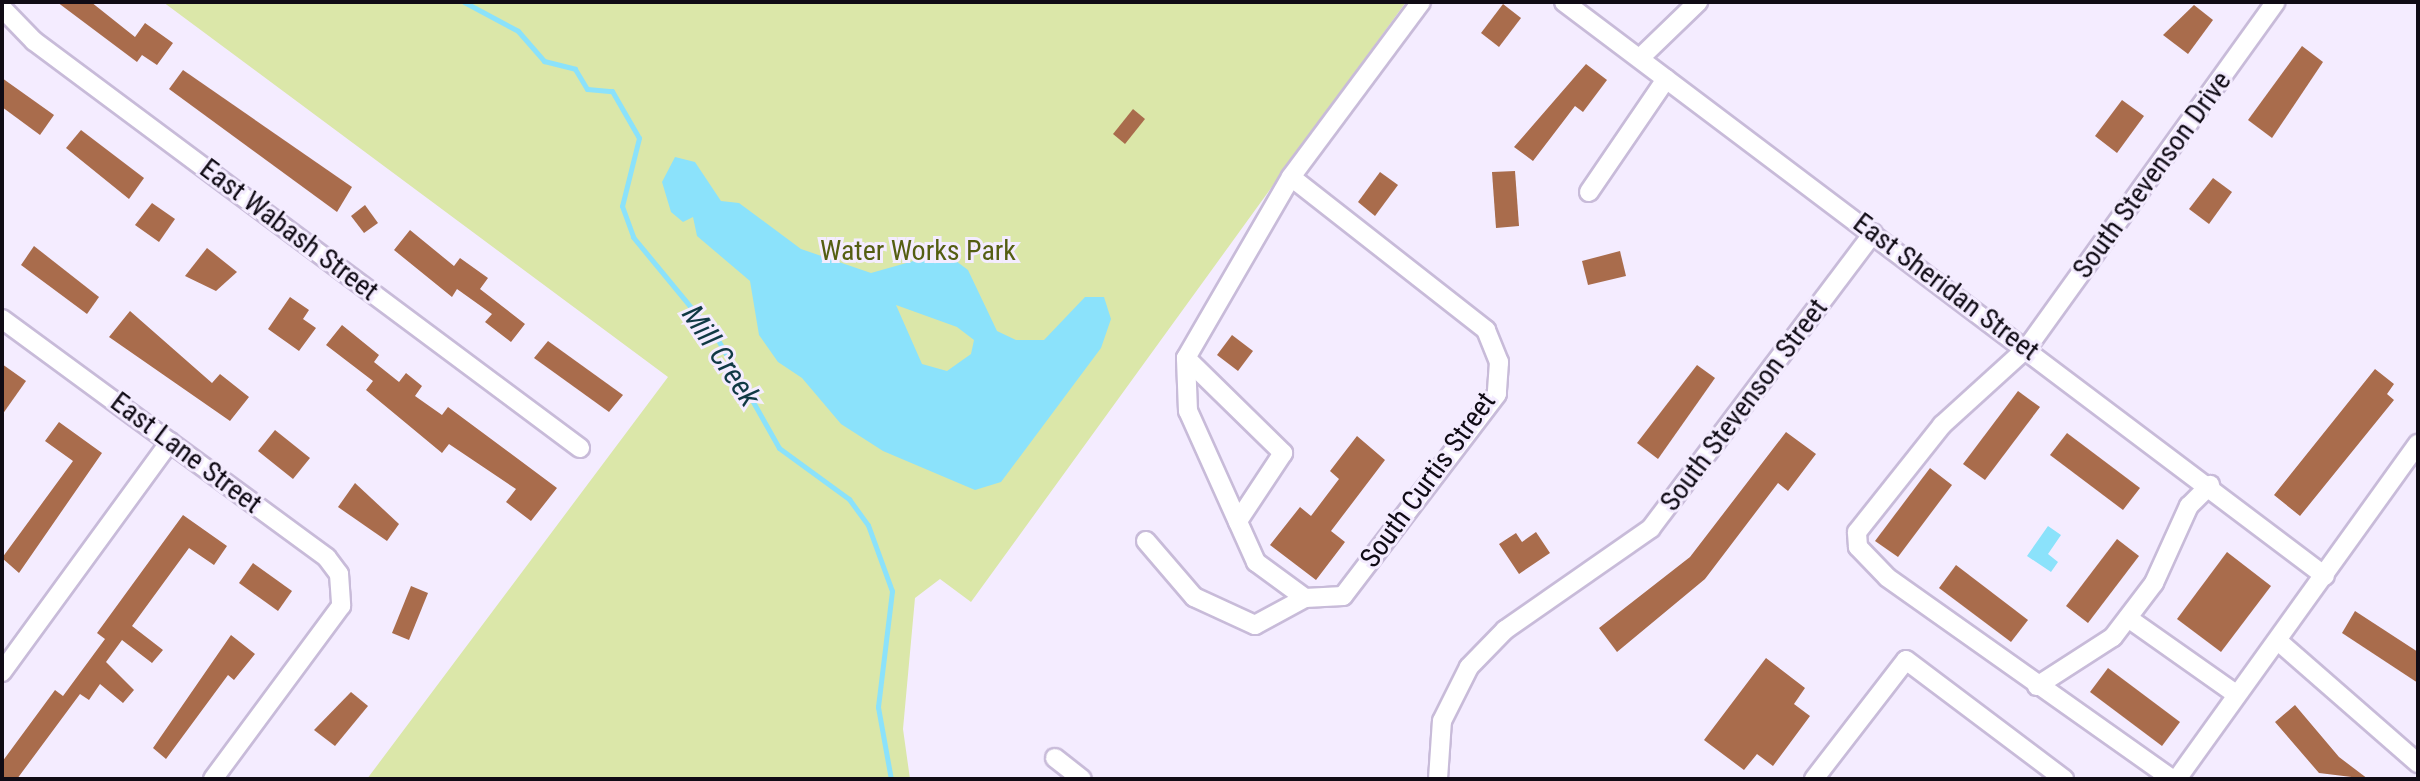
<!DOCTYPE html>
<style>
body{margin:0}
#map{position:relative;width:2420px;height:781px;overflow:hidden;background:#f4ecff;font-family:"Roboto Condensed",sans-serif}
div>[style]{position:absolute}
[style*='--x']{left:calc(var(--x)*1px);top:calc(var(--y)*1px);width:calc(var(--w)*1px);rotate:calc(var(--a)*1deg)}
.green>*{inset:0;background:#dbe7a9}
.water>*{inset:0;background:#8be2fb}
.stream>*{height:5px;margin:-2.5px;padding:0 2.5px;transform-origin:2.5px;border-radius:2.5px;background:#8be2fb}
.building>*{inset:0;background:#a96c4c}
.roads{filter:drop-shadow(2px 0 #c8bbd9) drop-shadow(-2px 0 #c8bbd9) drop-shadow(0 2px #c8bbd9) drop-shadow(0 -2px #c8bbd9)}
.minor>*{height:18px;margin:-9px;padding:0 9px;transform-origin:9px;border-radius:9px;background:#fff}
span{translate:-50% -50%;white-space:nowrap;text-align:center;line-height:1.15;-webkit-text-stroke:6px #f4ecff;paint-order:stroke}
.street-label{font-size:28px;color:#100b15}
.park-label{font-size:28px;color:#545e12}
.water-label{font-size:30px;color:#103944;font-style:italic}
.frame{position:absolute;inset:0;border:4px solid #100b15;pointer-events:none}
</style>
<div id="map">
<div class="green">
<div style="clip-path:polygon(163px 2px,1406px 2px,971px 602px,940px 579px,915px 598px,903px 729px,910px 779px,367px 779px,668px 377px)"></div>
</div>
<div class="water">
<div style="clip-path:polygon(evenodd,675px 157px,695px 162px,721px 201px,739px 203px,801px 249px,871px 273px,931px 256px,952px 258px,968px 270px,997px 331px,1016px 340px,1044px 340px,1085px 297px,1104px 297px,1111px 319px,1101px 348px,1001px 482px,975px 490px,883px 451px,841px 424px,802px 378px,778px 362px,759px 335px,750px 281px,697px 236px,693px 217px,683px 222px,671px 212px,662px 182px,675px 157px,896px 305px,957px 327px,974px 340px,971px 354px,947px 371px,922px 364px,896px 305px)"></div>
<div style="clip-path:polygon(2048px 526px,2061px 535px,2048px 554px,2058px 562px,2051px 572px,2027px 556px)"></div>
</div>
<div class="stream">
<div style="--x:464;--y:2;--w:61;--a:28.2"></div>
<div style="--x:518;--y:31;--w:40;--a:49"></div>
<div style="--x:544;--y:61;--w:32;--a:14"></div>
<div style="--x:575;--y:69;--w:23;--a:59"></div>
<div style="--x:587;--y:89;--w:25;--a:5"></div>
<div style="--x:612;--y:91;--w:54;--a:60.1"></div>
<div style="--x:639;--y:138;--w:70;--a:104"></div>
<div style="--x:622;--y:206;--w:33;--a:70"></div>
<div style="--x:633;--y:237;--w:134;--a:50.5"></div>
<div style="--x:718;--y:340;--w:124;--a:60.5"></div>
<div style="--x:779;--y:448;--w:87;--a:36.1"></div>
<div style="--x:849;--y:499;--w:32;--a:54"></div>
<div style="--x:868;--y:525;--w:70;--a:70"></div>
<div style="--x:892;--y:591;--w:117;--a:96.9"></div>
<div style="--x:878;--y:707;--w:73;--a:79.8"></div>
</div>
<div class="building">
<div style="clip-path:polygon(57px 2px,91px 2px,135px 37px,145px 23px,173px 43px,157px 65px,142px 55px,137px 62px)"></div>
<div style="clip-path:polygon(1503px 4px,1521px 18px,1499px 47px,1481px 33px)"></div>
<div style="clip-path:polygon(2194px 5px,2213px 20px,2188px 54px,2163px 35px)"></div>
<div style="clip-path:polygon(2302px 46px,2323px 62px,2272px 138px,2248px 120px)"></div>
<div style="clip-path:polygon(1586px 64px,1607px 80px,1583px 112px,1575px 106px,1533px 161px,1514px 147px)"></div>
<div style="clip-path:polygon(183px 70px,352px 187px,337px 212px,169px 89px)"></div>
<div style="clip-path:polygon(2px 78px,54px 115px,40px 135px,2px 107px)"></div>
<div style="clip-path:polygon(2122px 100px,2144px 116px,2117px 153px,2095px 136px)"></div>
<div style="clip-path:polygon(1133px 109px,1145px 119px,1125px 144px,1113px 134px)"></div>
<div style="clip-path:polygon(81px 130px,144px 178px,129px 199px,66px 148px)"></div>
<div style="clip-path:polygon(1515px 171px,1519px 226px,1496px 228px,1492px 172px)"></div>
<div style="clip-path:polygon(1380px 172px,1398px 185px,1375px 216px,1358px 202px)"></div>
<div style="clip-path:polygon(2213px 178px,2232px 192px,2209px 224px,2189px 209px)"></div>
<div style="clip-path:polygon(152px 203px,175px 219px,159px 242px,135px 225px)"></div>
<div style="clip-path:polygon(365px 205px,378px 223px,364px 233px,351px 216px)"></div>
<div style="clip-path:polygon(410px 230px,454px 266px,460px 258px,488px 278px,480px 289px,525px 324px,511px 342px,485px 322px,492px 314px,457px 289px,452px 297px,394px 250px)"></div>
<div style="clip-path:polygon(34px 246px,99px 297px,87px 314px,21px 265px)"></div>
<div style="clip-path:polygon(207px 248px,237px 272px,216px 291px,185px 276px)"></div>
<div style="clip-path:polygon(1620px 251px,1626px 276px,1588px 285px,1582px 261px)"></div>
<div style="clip-path:polygon(290px 297px,309px 310px,303px 319px,316px 328px,299px 351px,268px 329px)"></div>
<div style="clip-path:polygon(130px 311px,212px 383px,220px 374px,249px 397px,230px 421px,109px 337px)"></div>
<div style="clip-path:polygon(342px 325px,379px 355px,374px 362px,399px 382px,406px 373px,422px 386px,415px 396px,442px 415px,448px 407px,557px 488px,531px 521px,506px 502px,516px 489px,449px 444px,442px 453px,366px 390px,373px 381px,326px 345px)"></div>
<div style="clip-path:polygon(1232px 335px,1253px 351px,1238px 371px,1217px 355px)"></div>
<div style="clip-path:polygon(548px 341px,623px 395px,609px 412px,534px 358px)"></div>
<div style="clip-path:polygon(2px 364px,26px 381px,2px 415px)"></div>
<div style="clip-path:polygon(1697px 365px,1715px 378px,1658px 459px,1637px 443px)"></div>
<div style="clip-path:polygon(2375px 369px,2394px 384px,2387px 394px,2394px 400px,2300px 516px,2274px 495px)"></div>
<div style="clip-path:polygon(2018px 391px,2040px 407px,1985px 480px,1963px 464px)"></div>
<div style="clip-path:polygon(59px 422px,102px 453px,19px 573px,2px 558px,73px 461px,45px 441px)"></div>
<div style="clip-path:polygon(275px 430px,310px 458px,293px 479px,258px 451px)"></div>
<div style="clip-path:polygon(1786px 432px,1816px 454px,1788px 491px,1778px 483px,1705px 579px,1617px 652px,1599px 628px,1690px 557px)"></div>
<div style="clip-path:polygon(2067px 433px,2140px 488px,2123px 510px,2050px 455px)"></div>
<div style="clip-path:polygon(1357px 436px,1385px 460px,1331px 531px,1345px 542px,1316px 580px,1270px 545px,1300px 507px,1311px 516px,1339px 479px,1330px 471px)"></div>
<div style="clip-path:polygon(1930px 468px,1952px 485px,1898px 557px,1875px 541px)"></div>
<div style="clip-path:polygon(355px 483px,399px 524px,387px 541px,338px 507px)"></div>
<div style="clip-path:polygon(183px 515px,227px 546px,214px 565px,189px 548px,132px 626px,163px 650px,152px 663px,122px 640px,106px 662px,134px 690px,123px 703px,100px 684px,89px 700px,80px 694px,17px 779px,2px 779px,2px 762px,55px 690px,63px 696px,105px 639px,97px 633px)"></div>
<div style="clip-path:polygon(1536px 532px,1550px 553px,1519px 574px,1499px 544px,1516px 533px,1522px 542px)"></div>
<div style="clip-path:polygon(2117px 539px,2139px 556px,2088px 623px,2066px 606px)"></div>
<div style="clip-path:polygon(2227px 552px,2271px 586px,2221px 652px,2177px 619px)"></div>
<div style="clip-path:polygon(253px 563px,292px 591px,278px 611px,239px 583px)"></div>
<div style="clip-path:polygon(1956px 565px,2028px 620px,2011px 642px,1939px 588px)"></div>
<div style="clip-path:polygon(411px 586px,428px 593px,409px 640px,392px 633px)"></div>
<div style="clip-path:polygon(2355px 611px,2418px 652px,2418px 683px,2342px 633px)"></div>
<div style="clip-path:polygon(231px 635px,255px 654px,234px 680px,228px 675px,166px 759px,153px 748px)"></div>
<div style="clip-path:polygon(1766px 658px,1805px 688px,1794px 704px,1810px 716px,1773px 766px,1757px 754px,1744px 770px,1704px 740px)"></div>
<div style="clip-path:polygon(2108px 668px,2180px 722px,2162px 746px,2090px 692px)"></div>
<div style="clip-path:polygon(351px 692px,368px 706px,335px 746px,314px 730px)"></div>
<div style="clip-path:polygon(2295px 705px,2339px 757px,2368px 779px,2319px 773px,2275px 722px)"></div>
</div>
<div class="roads">
<div class="minor">
<div style="--x:1564;--y:2;--w:953;--a:37.03"></div>
<div style="--x:2;--y:8;--w:46;--a:45.9"></div>
<div style="--x:34;--y:41;--w:681;--a:36.7"></div>
<div style="--x:1640;--y:58;--w:81;--a:-44"></div>
<div style="--x:1291;--y:177;--w:248;--a:38.1"></div>
<div style="--x:1486;--y:330;--w:35;--a:68"></div>
<div style="--x:1499;--y:362;--w:32;--a:94"></div>
<div style="--x:1497;--y:394;--w:254;--a:127.3"></div>
<div style="--x:1343;--y:596;--w:38;--a:177"></div>
<div style="--x:1305;--y:598;--w:61;--a:-143.7"></div>
<div style="--x:1256;--y:562;--w:166;--a:-114.2"></div>
<div style="--x:1188;--y:411;--w:53;--a:-92.2"></div>
<div style="--x:1186;--y:358;--w:209;--a:-59.9"></div>
<div style="--x:1291;--y:177;--w:218;--a:-53.4"></div>
<div style="--x:1589;--y:192;--w:137;--a:-55.7"></div>
<div style="--x:2;--y:319;--w:403;--a:36.3"></div>
<div style="--x:327;--y:558;--w:20;--a:53"></div>
<div style="--x:339;--y:574;--w:32;--a:86"></div>
<div style="--x:341;--y:606;--w:215;--a:126.5"></div>
<div style="--x:1186;--y:358;--w:136;--a:44.4"></div>
<div style="--x:1283;--y:453;--w:82;--a:123.5"></div>
<div style="--x:1146;--y:541;--w:74;--a:49.4"></div>
<div style="--x:1194;--y:597;--w:67;--a:24.7"></div>
<div style="--x:1255;--y:625;--w:57;--a:-28.4"></div>
<div style="--x:2128;--y:618;--w:133;--a:35.2"></div>
<div style="--x:2278;--y:641;--w:186;--a:41.1"></div>
<div style="--x:2;--y:672;--w:285;--a:-53.9"></div>
<div style="--x:2037;--y:686;--w:90;--a:-32.8"></div>
<div style="--x:2113;--y:637;--w:68;--a:-52.8"></div>
<div style="--x:2154;--y:583;--w:85;--a:-65.6"></div>
<div style="--x:2189;--y:506;--w:30;--a:-45"></div>
<div style="--x:1055;--y:758;--w:34;--a:38"></div>
<div style="--x:1438;--y:779;--w:58;--a:-86.1"></div>
<div style="--x:1442;--y:721;--w:60;--a:-63.4"></div>
<div style="--x:1469;--y:667;--w:52;--a:-45.8"></div>
<div style="--x:1505;--y:630;--w:178;--a:-34.9"></div>
<div style="--x:1651;--y:528;--w:369;--a:-53"></div>
<div style="--x:1814;--y:779;--w:150;--a:-52.3"></div>
<div style="--x:1906;--y:660;--w:198;--a:37"></div>
<div style="--x:2172;--y:779;--w:349;--a:-144.7"></div>
<div style="--x:1887;--y:577;--w:42;--a:-134"></div>
<div style="--x:1858;--y:547;--w:15;--a:-94"></div>
<div style="--x:1857;--y:532;--w:137;--a:-51.5"></div>
<div style="--x:1942;--y:425;--w:115;--a:-42.2"></div>
<div style="--x:2027;--y:348;--w:426;--a:-54.3"></div>
<div style="--x:2177;--y:779;--w:413;--a:-54.3"></div>
</div>
</div>
<div class="street-label">
<span style="left:2152px;top:175px;rotate:-54deg">South Stevenson Drive</span>
<span style="left:289px;top:230px;rotate:37deg">East Wabash Street</span>
<span style="left:1946px;top:287px;rotate:37deg">East Sheridan Street</span>
<span style="left:1744px;top:405px;rotate:-53deg">South Stevenson Street</span>
<span style="left:186px;top:453px;rotate:37deg">East Lane Street</span>
<span style="left:1428px;top:480px;rotate:-54deg">South Curtis Street</span>
</div>
<div class="park-label">
<span style="left:918px;top:251px">Water Works Park</span>
</div>
<div class="water-label">
<span style="left:721px;top:356px;rotate:56deg">Mill Creek</span>
</div>
<div class="frame"></div>
</div>
